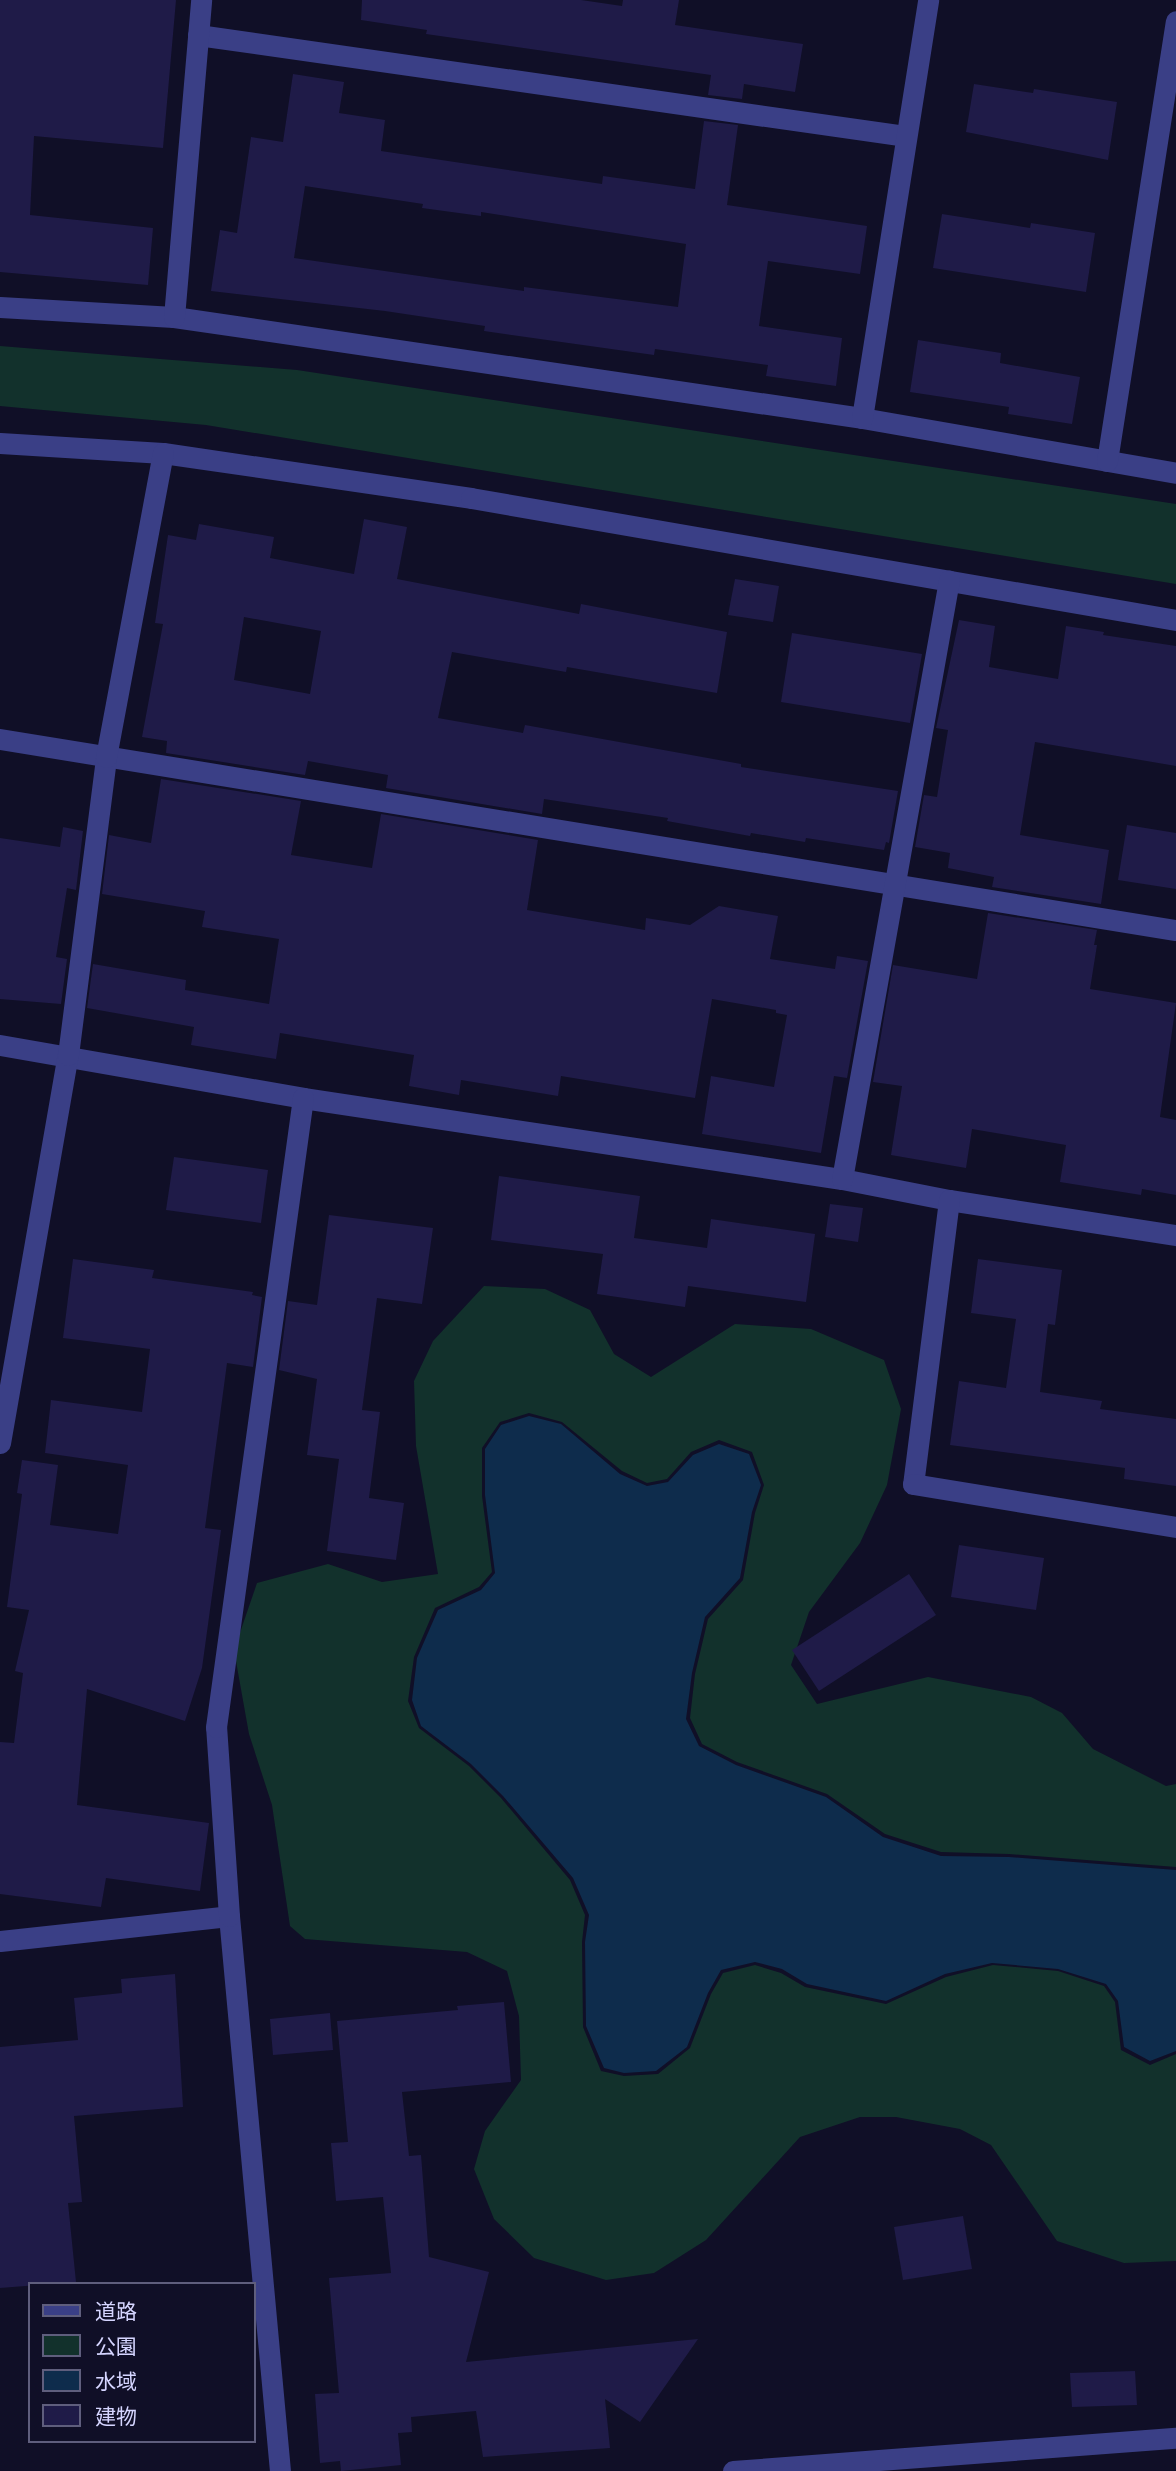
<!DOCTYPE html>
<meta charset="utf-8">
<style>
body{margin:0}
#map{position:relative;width:1176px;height:2471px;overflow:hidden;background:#100f27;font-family:"Source Sans 3","Noto Sans JP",sans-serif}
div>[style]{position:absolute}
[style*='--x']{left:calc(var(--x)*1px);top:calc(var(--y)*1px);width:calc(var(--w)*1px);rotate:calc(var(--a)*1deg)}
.green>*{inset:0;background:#12312c}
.water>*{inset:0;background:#0e2c4c}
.building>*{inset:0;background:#1f1b48}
.minor>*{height:21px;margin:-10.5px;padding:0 10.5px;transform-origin:10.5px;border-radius:10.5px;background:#3a3f86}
span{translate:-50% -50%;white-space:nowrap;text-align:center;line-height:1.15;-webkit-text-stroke:5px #100f27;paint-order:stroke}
.legend{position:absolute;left:28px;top:2282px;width:228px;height:161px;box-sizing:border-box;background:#100f27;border:2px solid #5f5e7d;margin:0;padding:9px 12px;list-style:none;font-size:21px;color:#d5d5ff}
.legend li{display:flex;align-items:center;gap:14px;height:35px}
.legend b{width:35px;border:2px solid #5f5e7d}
</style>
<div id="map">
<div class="green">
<div style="clip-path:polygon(0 346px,297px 370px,1176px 504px,1176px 584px,206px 425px,0 406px)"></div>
<div style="clip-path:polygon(484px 1286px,545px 1289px,590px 1310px,614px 1354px,651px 1377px,735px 1324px,811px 1329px,884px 1360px,901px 1409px,887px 1485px,860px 1543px,809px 1612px,791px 1665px,817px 1704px,928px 1677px,1031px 1697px,1062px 1713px,1093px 1749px,1166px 1786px,1176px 1784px,1176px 1867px,1009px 1854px,941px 1852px,885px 1834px,827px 1794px,737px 1762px,702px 1744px,690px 1718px,695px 1674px,708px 1619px,743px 1580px,755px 1513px,764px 1485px,752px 1452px,719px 1440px,691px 1452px,667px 1479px,647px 1483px,622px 1471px,562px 1422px,529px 1413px,500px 1422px,482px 1448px,482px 1496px,492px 1572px,479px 1587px,435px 1608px,414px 1657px,408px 1701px,419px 1728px,469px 1766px,501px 1798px,570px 1880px,585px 1915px,582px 1942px,583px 2027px,601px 2071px,624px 2076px,658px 2074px,690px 2048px,711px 1994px,723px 1973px,755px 1965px,781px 1973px,805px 1987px,886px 2004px,946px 1977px,993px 1965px,1058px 1971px,1104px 1986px,1115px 2002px,1121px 2050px,1150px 2065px,1176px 2054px,1176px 2261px,1124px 2263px,1057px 2241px,991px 2145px,960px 2129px,896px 2117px,860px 2117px,800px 2137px,706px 2240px,654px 2273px,606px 2280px,534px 2258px,494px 2219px,474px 2169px,485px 2131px,521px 2080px,519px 2016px,507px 1971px,467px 1952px,305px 1939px,290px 1926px,272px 1805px,249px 1734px,234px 1650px,257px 1583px,328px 1564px,382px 1582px,438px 1574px,416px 1446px,414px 1381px,433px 1341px)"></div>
</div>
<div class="water">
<div style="clip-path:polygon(529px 1416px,561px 1424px,620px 1474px,647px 1486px,668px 1482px,693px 1455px,719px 1444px,749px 1454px,761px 1485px,752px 1512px,740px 1578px,705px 1617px,692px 1673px,686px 1719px,699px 1746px,736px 1765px,826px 1797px,883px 1837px,941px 1856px,1009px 1857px,1176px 1870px,1176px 2051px,1150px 2061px,1124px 2047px,1118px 2001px,1106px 1984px,1058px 1969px,992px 1963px,945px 1974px,886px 2001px,807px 1984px,782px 1969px,755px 1962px,721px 1970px,708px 1993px,687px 2047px,656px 2071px,624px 2073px,604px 2068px,586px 2026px,585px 1942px,589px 1915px,573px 1878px,503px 1796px,471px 1764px,421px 1726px,412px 1700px,417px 1658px,438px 1610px,481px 1590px,495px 1573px,485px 1495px,485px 1449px,501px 1425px)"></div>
</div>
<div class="building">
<div style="clip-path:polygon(0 0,176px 0,163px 148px,34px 136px,30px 215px,153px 228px,148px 285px,0 272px)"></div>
<div style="clip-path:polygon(362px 0,581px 0,622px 6px,623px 0,679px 0,675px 25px,803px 44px,795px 92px,744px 84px,742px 99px,708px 95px,711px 75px,426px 34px,427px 30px,361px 20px)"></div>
<div style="clip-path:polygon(evenodd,293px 74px,344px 82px,339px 113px,385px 120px,381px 151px,602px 184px,603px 176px,695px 189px,704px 121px,738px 125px,727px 205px,867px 226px,860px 274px,768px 261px,759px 326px,842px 338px,836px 386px,766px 376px,768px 365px,655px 349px,654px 355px,484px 331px,485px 326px,385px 311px,211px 291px,220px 230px,237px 233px,251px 137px,283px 142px,293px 74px,305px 186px,423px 204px,422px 208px,481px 216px,481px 212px,686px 244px,678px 307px,524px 287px,524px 291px,294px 258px,305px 186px)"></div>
<div style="clip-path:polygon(974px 84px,1033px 93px,1034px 89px,1117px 102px,1108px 160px,966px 132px)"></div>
<div style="clip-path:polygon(942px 214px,1030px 228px,1031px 223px,1095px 233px,1086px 292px,933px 268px)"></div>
<div style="clip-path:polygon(918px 340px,1001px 353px,1000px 363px,1080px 377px,1072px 424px,1008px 414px,1009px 407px,910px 392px)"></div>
<div style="clip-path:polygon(evenodd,364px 519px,407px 527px,397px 579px,579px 614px,581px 604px,727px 632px,717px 693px,567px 667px,566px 672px,452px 652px,438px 718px,523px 733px,525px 725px,741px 764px,741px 767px,898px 791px,889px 843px,886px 842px,884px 850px,806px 838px,805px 842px,751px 833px,750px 836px,667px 821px,668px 818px,544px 799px,542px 814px,386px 788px,388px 775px,308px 761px,305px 775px,166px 753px,167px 741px,142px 737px,163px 624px,155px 623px,168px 535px,196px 540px,199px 524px,274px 537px,270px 558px,354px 574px,364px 519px,244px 617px,321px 631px,310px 694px,234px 680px,244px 617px)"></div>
<div style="clip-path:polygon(735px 579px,779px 586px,773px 622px,728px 615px)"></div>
<div style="clip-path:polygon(959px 620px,995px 626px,989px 667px,1058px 679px,1066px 626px,1104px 632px,1103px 635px,1176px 646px,1176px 766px,1035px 742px,1020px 835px,1109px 850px,1101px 904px,992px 887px,994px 877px,948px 868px,950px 853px,915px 847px,924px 795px,937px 797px,948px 730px,936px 728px)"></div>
<div style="clip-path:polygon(792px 633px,922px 654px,910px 723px,781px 702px)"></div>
<div style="clip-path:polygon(161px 779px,301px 801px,291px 855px,372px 868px,381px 814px,538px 840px,527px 910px,645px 930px,646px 918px,690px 925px,719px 906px,778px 916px,770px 959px,835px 969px,837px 956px,868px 961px,847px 1078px,834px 1076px,821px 1153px,702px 1134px,711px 1076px,774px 1087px,787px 1015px,776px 1013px,776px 1010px,712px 999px,695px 1098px,561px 1076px,558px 1096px,461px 1080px,459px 1095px,409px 1086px,414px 1055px,280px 1033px,276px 1059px,191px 1045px,194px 1027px,87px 1008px,93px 964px,186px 980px,185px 990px,269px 1004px,279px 939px,202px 927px,205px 911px,102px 894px,109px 835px,151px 843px)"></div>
<div style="clip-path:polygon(1127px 825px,1176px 833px,1176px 889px,1118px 880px)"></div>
<div style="clip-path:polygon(63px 827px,83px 831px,76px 890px,67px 888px,56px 957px,67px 959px,61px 1004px,0 999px,0 838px,60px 847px)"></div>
<div style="clip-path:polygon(988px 913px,1097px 930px,1094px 945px,1097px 945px,1090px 989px,1176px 1003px,1160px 1117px,1176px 1120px,1176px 1195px,1142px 1189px,1141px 1195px,1060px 1182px,1066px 1145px,972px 1129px,966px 1168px,891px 1155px,902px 1086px,873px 1082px,893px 965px,977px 979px)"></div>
<div style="clip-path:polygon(174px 1157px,268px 1170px,261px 1223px,166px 1210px)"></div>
<div style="clip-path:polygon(499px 1176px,640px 1196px,634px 1238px,707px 1248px,711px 1219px,815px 1234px,806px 1302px,688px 1286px,685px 1307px,597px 1294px,603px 1254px,491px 1240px)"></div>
<div style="clip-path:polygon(830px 1204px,863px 1208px,858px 1242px,825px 1237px)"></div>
<div style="clip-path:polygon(329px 1215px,433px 1228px,422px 1304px,377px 1298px,362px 1410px,380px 1412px,369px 1498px,404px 1503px,396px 1560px,327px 1551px,339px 1459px,307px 1455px,317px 1379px,279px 1370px,288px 1301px,317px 1305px)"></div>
<div style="clip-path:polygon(73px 1259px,154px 1270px,152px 1278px,253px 1292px,252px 1295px,262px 1297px,253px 1367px,227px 1363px,205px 1528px,221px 1530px,202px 1668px,185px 1721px,87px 1689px,77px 1805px,209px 1823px,200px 1891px,106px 1878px,101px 1907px,0 1894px,0 1742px,14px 1743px,23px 1673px,15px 1671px,29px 1610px,7px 1607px,22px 1494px,17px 1493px,22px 1460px,58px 1465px,50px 1525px,118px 1534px,128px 1465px,45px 1453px,51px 1400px,142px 1412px,150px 1349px,63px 1338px)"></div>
<div style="clip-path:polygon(978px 1259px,1062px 1270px,1055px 1325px,1048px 1324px,1040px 1392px,1102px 1401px,1100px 1409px,1176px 1419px,1176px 1486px,1124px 1479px,1125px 1468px,950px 1445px,959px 1381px,1006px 1388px,1016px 1319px,971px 1313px)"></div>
<div style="clip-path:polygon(959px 1545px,1044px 1558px,1036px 1610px,951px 1597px)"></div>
<div style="clip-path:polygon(909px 1574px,936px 1615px,819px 1691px,792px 1650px)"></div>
<div style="clip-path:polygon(175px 1974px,183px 2107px,74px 2116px,82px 2202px,68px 2203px,76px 2282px,0 2288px,0 2047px,78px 2040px,74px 1998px,122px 1993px,121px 1979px)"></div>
<div style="clip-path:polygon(504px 2002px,511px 2082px,402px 2092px,409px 2156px,421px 2155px,429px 2257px,489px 2272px,466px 2362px,698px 2339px,640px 2422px,605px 2399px,610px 2448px,483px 2457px,476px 2411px,411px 2417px,412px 2432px,398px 2433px,401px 2465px,341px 2471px,340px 2461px,320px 2463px,315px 2394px,339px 2393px,329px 2278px,391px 2273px,383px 2197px,336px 2201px,331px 2143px,348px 2142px,337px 2021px,458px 2010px,457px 2006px)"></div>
<div style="clip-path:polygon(330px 2013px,333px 2050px,273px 2055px,270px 2019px)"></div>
<div style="clip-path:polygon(963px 2216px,972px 2269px,903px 2280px,894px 2227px)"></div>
<div style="clip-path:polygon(1135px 2371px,1137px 2405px,1072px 2407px,1070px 2373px)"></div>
</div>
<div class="minor">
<div style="--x:198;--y:35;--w:714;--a:8.13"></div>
<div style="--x:0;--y:307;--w:174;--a:3.3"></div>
<div style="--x:174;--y:317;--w:695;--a:8.35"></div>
<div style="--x:862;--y:418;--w:319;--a:9.9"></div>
<div style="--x:174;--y:317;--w:318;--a:-85.1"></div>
<div style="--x:862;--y:418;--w:423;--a:-81"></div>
<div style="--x:0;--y:443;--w:163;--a:3.5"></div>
<div style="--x:163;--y:453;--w:311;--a:8.3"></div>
<div style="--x:471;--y:498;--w:715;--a:9.82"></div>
<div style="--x:1107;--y:461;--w:445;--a:-81.1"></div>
<div style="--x:0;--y:739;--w:1191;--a:9.23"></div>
<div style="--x:0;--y:1045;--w:308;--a:9.9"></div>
<div style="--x:303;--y:1098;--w:545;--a:8.55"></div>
<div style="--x:842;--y:1179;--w:109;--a:11.1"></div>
<div style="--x:949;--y:1200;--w:230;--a:8.8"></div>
<div style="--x:842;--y:1179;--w:608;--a:-79.87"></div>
<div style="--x:949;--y:1200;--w:286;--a:97.2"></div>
<div style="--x:913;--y:1484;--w:266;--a:9.3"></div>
<div style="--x:0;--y:1443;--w:394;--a:-80.1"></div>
<div style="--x:68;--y:1055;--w:300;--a:-82.7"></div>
<div style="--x:106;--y:757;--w:309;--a:-79.4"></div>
<div style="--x:0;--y:1941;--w:230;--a:-6.2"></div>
<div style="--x:280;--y:2471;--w:557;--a:-95.25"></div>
<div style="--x:229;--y:1916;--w:189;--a:-93.9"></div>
<div style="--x:216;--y:1727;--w:635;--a:-82.13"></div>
<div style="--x:733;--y:2471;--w:444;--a:-4.3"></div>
</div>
<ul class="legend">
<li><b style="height:9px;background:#3a3f86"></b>道路</li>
<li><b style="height:19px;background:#12312c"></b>公園</li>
<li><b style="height:19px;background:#0e2c4c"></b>水域</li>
<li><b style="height:19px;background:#1f1b48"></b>建物</li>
</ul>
</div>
